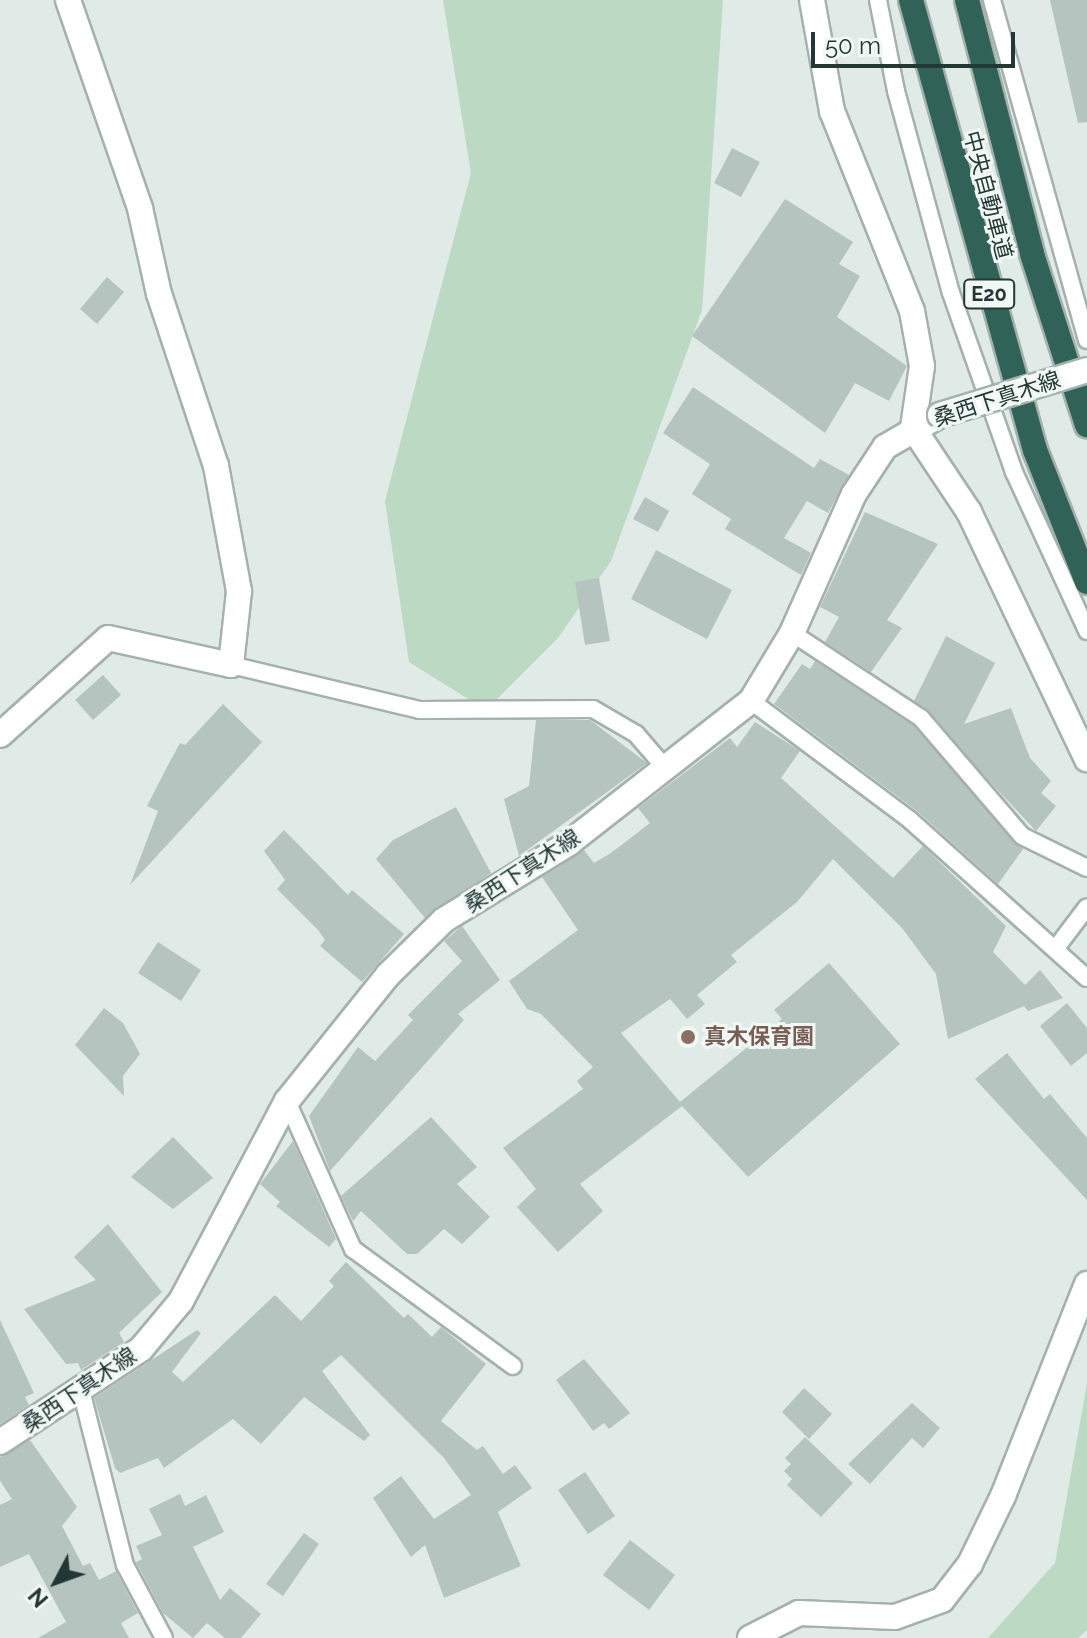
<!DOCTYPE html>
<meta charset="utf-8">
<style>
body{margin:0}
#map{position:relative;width:1087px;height:1638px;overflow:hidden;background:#e0eae6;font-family:Raleway,"Noto Sans JP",sans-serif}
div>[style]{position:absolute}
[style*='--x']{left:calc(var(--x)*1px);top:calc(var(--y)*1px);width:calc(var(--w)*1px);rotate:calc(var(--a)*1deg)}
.green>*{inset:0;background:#bbd9c3}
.building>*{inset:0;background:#b6c4bf}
.roads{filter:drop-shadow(2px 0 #a4b1ad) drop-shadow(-2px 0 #a4b1ad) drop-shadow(0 2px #a4b1ad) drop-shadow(0 -2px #a4b1ad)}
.service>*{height:16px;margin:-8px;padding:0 8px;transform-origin:8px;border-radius:8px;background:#fff}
.minor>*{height:24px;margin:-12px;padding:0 12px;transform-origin:12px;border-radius:12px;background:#fff}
.secondary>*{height:24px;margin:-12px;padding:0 12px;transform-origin:12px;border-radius:12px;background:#fff}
.motorway>*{height:24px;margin:-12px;padding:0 12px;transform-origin:12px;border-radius:12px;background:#316258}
.bridges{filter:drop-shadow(2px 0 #a1b4ad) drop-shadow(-2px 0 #a1b4ad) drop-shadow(0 2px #a1b4ad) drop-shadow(0 -2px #a1b4ad)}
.secondary-bridge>*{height:24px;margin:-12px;padding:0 12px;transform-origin:12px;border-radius:12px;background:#fff}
.dots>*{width:22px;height:22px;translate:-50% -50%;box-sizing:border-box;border:4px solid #f0f7f4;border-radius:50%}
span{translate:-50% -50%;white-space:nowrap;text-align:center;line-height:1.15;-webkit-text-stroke:6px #f0f7f4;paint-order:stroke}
.shield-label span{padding:2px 6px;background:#f0f7f4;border:2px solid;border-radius:6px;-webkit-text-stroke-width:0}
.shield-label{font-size:20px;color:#233833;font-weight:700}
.street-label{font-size:22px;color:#233833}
.education-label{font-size:22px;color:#785e54;font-weight:700}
.left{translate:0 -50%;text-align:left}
.north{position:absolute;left:16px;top:1542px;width:80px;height:80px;-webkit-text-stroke:6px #f0f7f4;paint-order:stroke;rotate:229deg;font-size:22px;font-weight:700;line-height:32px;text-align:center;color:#233833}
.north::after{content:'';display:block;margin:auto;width:28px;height:36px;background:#233833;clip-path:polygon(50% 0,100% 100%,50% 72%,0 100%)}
.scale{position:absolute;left:811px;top:32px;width:204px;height:36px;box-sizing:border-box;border:4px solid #233833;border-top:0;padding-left:10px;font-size:24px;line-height:28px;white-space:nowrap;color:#233833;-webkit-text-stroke:6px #f0f7f4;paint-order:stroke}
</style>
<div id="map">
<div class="green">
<div style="clip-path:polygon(443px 0,723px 0,702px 310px,611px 561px,558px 638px,486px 710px,409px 662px,385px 501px,471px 173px)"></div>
<div style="clip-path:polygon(1087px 1384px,1087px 1630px,1078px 1638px,988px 1638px,1055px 1563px)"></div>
</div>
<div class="building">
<div style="clip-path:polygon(1050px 0,1087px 0,1087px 122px,1078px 123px)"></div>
<div style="clip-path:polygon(732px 148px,760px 162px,741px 197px,714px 183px)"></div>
<div style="clip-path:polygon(785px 199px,853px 242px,839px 264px,860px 276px,837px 317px,907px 366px,889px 401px,855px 383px,825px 433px,692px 336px)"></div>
<div style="clip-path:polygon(107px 277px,124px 292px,97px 324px,80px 309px)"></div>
<div style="clip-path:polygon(693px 387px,814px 468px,820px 459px,849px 475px,828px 513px,807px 501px,784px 538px,811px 553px,801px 575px,725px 529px,731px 519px,692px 494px,710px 464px,663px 433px)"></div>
<div style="clip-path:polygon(645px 497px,669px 511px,658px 532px,633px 519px)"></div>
<div style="clip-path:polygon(865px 512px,938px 544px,887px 620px,902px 628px,871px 672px,825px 642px,839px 617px,820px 607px)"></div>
<div style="clip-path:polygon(656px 550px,732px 590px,707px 639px,631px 599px)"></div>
<div style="clip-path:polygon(599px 578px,610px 641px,585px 645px,575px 582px)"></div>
<div style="clip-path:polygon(946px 636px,995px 663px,964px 724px,1011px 708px,1030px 758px,1051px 781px,1041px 793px,1056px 806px,1036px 831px,914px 701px)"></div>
<div style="clip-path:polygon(815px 661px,914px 726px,1023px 849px,998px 884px,917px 811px,774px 704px,802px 664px,810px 669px)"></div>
<div style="clip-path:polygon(103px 675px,121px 695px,93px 720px,75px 700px)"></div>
<div style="clip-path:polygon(223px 704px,262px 742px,130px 885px,158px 811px,147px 806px,167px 767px,180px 743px,185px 745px)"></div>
<div style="clip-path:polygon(536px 720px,590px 720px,647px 763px,519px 856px,504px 799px,529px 786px)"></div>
<div style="clip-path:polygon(755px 722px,800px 751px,781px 778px,893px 878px,923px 846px,1006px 926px,993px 952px,1025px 985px,1040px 970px,1063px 998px,1028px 1011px,1024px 1006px,948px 1039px,936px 974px,902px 928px,833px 859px,797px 902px,731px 955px,737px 962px,697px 995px,705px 1004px,687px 1019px,670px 999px,621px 1033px,680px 1102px,782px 1019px,774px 1010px,829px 963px,900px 1044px,748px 1177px,682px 1106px,580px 1184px,603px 1211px,558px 1252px,517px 1207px,536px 1189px,503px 1148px,583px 1089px,577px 1081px,593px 1067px,541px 1014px,527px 1009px,509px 981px,578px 930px,542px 877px,584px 850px,594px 863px,611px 853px,650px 823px,638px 808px,730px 738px,737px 747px)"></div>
<div style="clip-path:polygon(456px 807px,491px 873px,425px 918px,376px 859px,393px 840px)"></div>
<div style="clip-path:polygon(284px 830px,348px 895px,352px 890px,404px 934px,362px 982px,320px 946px,325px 940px,318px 930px,277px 889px,285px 880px,264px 851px)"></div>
<div style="clip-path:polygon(462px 926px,500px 980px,458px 1014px,464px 1020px,330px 1171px,309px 1116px,358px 1047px,375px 1061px,413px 1020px,408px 1015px,462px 961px,444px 941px)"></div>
<div style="clip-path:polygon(158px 942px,201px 970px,181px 1001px,138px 973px)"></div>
<div style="clip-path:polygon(1067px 1003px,1087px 1028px,1087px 1053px,1071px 1066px,1040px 1026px)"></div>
<div style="clip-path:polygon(104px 1008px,123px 1023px,140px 1054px,123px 1076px,124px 1096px,75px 1045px)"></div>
<div style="clip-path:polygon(1007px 1053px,1044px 1099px,1050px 1094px,1087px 1138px,1087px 1200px,975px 1079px)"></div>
<div style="clip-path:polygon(431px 1117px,477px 1167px,457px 1184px,490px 1217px,462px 1244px,444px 1229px,417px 1254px,407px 1254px,361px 1211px,353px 1221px,341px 1196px)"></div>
<div style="clip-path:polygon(173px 1137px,213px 1178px,173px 1209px,131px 1177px)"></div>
<div style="clip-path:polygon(293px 1141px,336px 1239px,329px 1247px,276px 1206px,280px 1202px,260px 1184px)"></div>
<div style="clip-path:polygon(108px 1224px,162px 1292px,119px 1333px,124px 1342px,81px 1370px,78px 1363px,66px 1364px,24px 1309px,96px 1280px,74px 1257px)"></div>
<div style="clip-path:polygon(346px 1262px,404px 1318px,408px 1314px,432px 1337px,441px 1327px,486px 1364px,441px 1421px,477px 1450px,483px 1446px,503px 1474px,515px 1465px,532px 1488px,498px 1512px,521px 1566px,444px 1598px,425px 1545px,411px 1557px,373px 1498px,401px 1476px,434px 1519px,471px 1495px,444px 1458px,341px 1355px,322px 1371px,370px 1435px,364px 1441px,304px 1397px,261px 1444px,233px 1419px,164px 1468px,158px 1458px,120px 1473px,115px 1468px,94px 1398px,197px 1330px,201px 1333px,172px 1372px,183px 1382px,275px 1295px,301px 1321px,334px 1286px,329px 1281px)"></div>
<div style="clip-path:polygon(0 1320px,34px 1393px,25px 1397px,29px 1405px,0 1424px)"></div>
<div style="clip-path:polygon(584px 1359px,630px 1413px,609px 1429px,604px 1423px,593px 1431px,556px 1380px)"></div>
<div style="clip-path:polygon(804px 1388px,832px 1414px,809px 1439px,782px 1412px)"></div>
<div style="clip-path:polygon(912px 1403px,940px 1428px,923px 1448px,912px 1438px,870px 1484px,848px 1464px)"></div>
<div style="clip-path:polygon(805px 1437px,853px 1483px,821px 1517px,787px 1485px,792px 1479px,784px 1471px,791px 1464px,785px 1458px)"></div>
<div style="clip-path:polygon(30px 1440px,77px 1507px,62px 1526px,83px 1566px,90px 1563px,99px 1580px,116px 1571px,138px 1613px,121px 1623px,129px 1638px,38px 1638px,66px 1622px,29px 1554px,0 1567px,0 1505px,12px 1499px,0 1481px,0 1457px)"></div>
<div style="clip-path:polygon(585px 1472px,615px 1516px,588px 1534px,558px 1490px)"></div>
<div style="clip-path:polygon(180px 1494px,185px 1506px,206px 1495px,224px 1532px,193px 1547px,220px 1600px,230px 1588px,261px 1614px,241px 1638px,225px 1638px,207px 1623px,193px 1638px,163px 1613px,136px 1562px,142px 1559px,136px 1546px,162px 1535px,149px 1509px)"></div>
<div style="clip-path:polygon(304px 1533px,319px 1544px,283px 1596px,266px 1584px)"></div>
<div style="clip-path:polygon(630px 1540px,675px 1575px,649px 1610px,603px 1575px)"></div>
</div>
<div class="roads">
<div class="service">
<div style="--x:878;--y:0;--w:93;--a:78.8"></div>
<div style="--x:896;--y:91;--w:209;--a:74.8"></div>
<div style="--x:951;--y:293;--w:190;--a:70.6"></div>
<div style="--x:1014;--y:472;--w:175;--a:65.3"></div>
<div style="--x:992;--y:0;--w:353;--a:74.4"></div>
<div style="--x:792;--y:633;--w:154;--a:33.4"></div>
<div style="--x:921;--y:718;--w:155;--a:49.4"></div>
<div style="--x:1022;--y:836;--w:72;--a:26.2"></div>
<div style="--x:231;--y:665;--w:194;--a:13.4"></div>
<div style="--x:420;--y:710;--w:173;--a:-0.3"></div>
<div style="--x:593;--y:709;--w:50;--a:30.2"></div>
<div style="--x:636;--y:734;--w:48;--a:49.3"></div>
<div style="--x:751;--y:701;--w:199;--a:36.8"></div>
<div style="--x:910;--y:820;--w:237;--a:41.8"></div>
<div style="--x:1056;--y:948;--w:51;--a:-52.9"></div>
<div style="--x:287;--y:1101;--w:162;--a:66"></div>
<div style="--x:353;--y:1249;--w:198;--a:36.2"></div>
<div style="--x:82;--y:1394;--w:176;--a:75.9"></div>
<div style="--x:125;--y:1565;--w:83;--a:61.9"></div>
</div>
<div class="minor">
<div style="--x:812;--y:0;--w:113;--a:79.8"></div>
<div style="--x:832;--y:111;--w:215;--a:68.2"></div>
<div style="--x:912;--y:311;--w:56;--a:79.7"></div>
<div style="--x:922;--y:366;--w:63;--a:98.3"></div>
<div style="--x:913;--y:428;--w:101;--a:56.3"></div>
<div style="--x:969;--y:512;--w:274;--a:64.5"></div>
<div style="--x:0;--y:735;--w:145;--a:-41.9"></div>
<div style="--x:108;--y:638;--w:126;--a:12.4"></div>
<div style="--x:231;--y:665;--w:74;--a:-83.8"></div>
<div style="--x:239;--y:591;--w:127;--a:-100.4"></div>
<div style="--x:216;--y:466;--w:181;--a:-108.3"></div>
<div style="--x:159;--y:294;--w:88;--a:-102.5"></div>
<div style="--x:140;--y:208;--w:220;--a:-109.1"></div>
<div style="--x:750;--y:1638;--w:55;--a:-27"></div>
<div style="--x:799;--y:1613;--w:96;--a:2.4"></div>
<div style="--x:895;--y:1617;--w:50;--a:-19.9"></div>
<div style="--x:942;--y:1600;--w:46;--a:-52.1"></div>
<div style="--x:970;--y:1564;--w:76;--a:-64.1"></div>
<div style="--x:1003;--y:1496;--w:228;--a:-68.4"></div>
</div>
<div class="secondary">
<div style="--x:0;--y:1442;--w:169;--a:-33.4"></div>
<div style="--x:141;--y:1349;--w:62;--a:-50.2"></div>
<div style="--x:181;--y:1301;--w:226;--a:-62.1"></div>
<div style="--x:287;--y:1101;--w:161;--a:-51.3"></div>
<div style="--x:388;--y:975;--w:78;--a:-44.5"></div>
<div style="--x:444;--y:920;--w:147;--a:-31.6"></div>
<div style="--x:569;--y:843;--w:231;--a:-38"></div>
<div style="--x:751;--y:701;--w:79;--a:-58.9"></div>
<div style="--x:792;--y:633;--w:152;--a:-66"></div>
<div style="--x:854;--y:494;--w:56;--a:-56.6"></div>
<div style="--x:885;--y:447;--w:64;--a:-30.2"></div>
</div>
<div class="motorway">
<div style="--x:911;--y:0;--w:467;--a:74.6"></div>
<div style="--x:1035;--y:450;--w:142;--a:68.5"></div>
<div style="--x:967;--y:0;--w:262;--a:75.6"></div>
<div style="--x:1032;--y:254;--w:180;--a:72.2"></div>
</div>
</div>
<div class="bridges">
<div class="secondary-bridge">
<div style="--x:940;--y:415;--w:154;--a:-17"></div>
</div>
</div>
<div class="dots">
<div style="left:688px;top:1037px;background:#8d6e63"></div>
</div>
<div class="shield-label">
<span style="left:989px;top:294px">E20</span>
</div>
<div class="street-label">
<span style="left:988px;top:195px;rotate:75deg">中央自動車道</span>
<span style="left:997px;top:399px;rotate:-18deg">桑西下真木線</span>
<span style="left:522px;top:871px;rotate:-33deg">桑西下真木線</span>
<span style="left:79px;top:1390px;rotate:-34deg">桑西下真木線</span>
</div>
<div class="education-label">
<span class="left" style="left:704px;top:1037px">真木保育園</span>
</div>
<div class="north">N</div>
<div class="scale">50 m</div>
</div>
